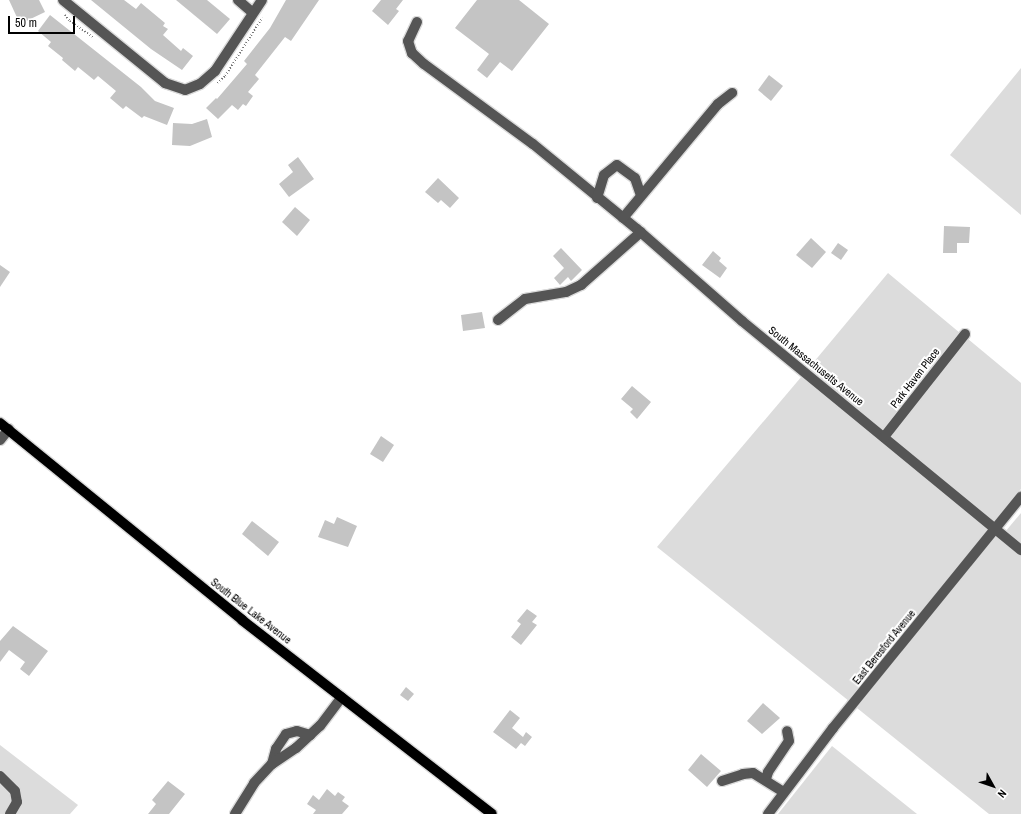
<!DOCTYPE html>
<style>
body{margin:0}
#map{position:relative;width:1021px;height:814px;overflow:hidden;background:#fff;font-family:"Archivo Narrow",sans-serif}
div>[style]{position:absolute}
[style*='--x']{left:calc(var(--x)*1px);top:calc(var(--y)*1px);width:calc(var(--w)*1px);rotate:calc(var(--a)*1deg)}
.green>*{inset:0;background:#dcdcdc}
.building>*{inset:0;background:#c4c4c4}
.path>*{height:1.5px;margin-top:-0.75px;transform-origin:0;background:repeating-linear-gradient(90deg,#777 0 1px,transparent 0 3px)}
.roads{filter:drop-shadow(1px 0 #dbdbdb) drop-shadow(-1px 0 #dbdbdb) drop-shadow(0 1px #dbdbdb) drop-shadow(0 -1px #dbdbdb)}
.minor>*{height:10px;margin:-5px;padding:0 5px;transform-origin:5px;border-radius:5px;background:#555}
.major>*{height:10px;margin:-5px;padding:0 5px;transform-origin:5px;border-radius:5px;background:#000}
span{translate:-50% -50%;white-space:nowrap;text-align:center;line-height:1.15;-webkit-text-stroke:4px #fff;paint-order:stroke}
.street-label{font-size:11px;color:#000}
.north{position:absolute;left:973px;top:766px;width:40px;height:40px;-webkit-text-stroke:3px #fff;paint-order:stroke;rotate:130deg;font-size:11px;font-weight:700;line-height:16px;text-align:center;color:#000}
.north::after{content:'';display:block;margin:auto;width:14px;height:18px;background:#000;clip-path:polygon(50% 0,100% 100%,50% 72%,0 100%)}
.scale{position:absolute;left:8px;top:16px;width:67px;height:18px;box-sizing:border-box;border:2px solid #000;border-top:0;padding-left:5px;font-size:12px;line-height:14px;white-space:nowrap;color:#000;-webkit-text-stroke:3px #fff;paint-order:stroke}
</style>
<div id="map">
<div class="green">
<div style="clip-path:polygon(1021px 68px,1021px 215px,950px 155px)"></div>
<div style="clip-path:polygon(888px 273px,960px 333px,883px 431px,808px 369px)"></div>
<div style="clip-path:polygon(968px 339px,1021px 383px,1021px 489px,994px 522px,891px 437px)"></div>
<div style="clip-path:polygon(802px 376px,988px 529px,849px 701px,657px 547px)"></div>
<div style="clip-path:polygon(1021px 513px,1021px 544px,1005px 532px)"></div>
<div style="clip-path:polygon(996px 536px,1021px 556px,1021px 814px,989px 814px,857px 708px)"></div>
<div style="clip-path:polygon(0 745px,78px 805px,70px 814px,0 814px)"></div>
<div style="clip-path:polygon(832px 746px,917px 814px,778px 814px)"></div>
</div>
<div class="building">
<div style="clip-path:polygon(9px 0,39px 0,45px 12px,20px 24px)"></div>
<div style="clip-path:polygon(91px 0,124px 0,136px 9px,141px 3px,165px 23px,163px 26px,168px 29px,163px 35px,181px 51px,183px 48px,193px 56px,182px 70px,151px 49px)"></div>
<div style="clip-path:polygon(176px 0,207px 0,230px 19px,217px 34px)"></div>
<div style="clip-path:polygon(286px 0,319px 0,291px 41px,285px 37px,255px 75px,259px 79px,248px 92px,253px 96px,246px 106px,243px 104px,238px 110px,232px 105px,218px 119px,206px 108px,216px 98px,217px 99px,247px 64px,244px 61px,270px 28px)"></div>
<div style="clip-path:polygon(381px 0,403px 0,396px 9px,399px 11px,388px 25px,372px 11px)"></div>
<div style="clip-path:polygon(477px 0,519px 0,549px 24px,512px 71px,500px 62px,487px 78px,477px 70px,489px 54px,455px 28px)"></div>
<div style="clip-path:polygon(50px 15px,141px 87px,155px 101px,174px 108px,167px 125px,144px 116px,142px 118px,126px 106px,123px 109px,110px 98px,116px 91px,98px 76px,94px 80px,78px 67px,75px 71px,62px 60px,63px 58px,48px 46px,51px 42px,38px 31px)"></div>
<div style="clip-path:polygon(769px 75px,783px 86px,771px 101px,758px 90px)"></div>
<div style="clip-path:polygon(207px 119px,212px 137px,190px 146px,172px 145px,173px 123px,192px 124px)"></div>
<div style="clip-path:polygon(298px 157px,314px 179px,289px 197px,279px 184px,293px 172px,288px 165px)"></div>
<div style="clip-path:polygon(438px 178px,459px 198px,450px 208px,441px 200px,438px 203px,425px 192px)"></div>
<div style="clip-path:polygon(295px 207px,310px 220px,297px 236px,282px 222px)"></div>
<div style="clip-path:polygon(944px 226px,970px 227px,969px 243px,957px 243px,957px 253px,943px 253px)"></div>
<div style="clip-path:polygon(811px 238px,826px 252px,812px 268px,796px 255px)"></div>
<div style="clip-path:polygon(838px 243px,848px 250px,841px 260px,831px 253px)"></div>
<div style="clip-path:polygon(561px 248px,582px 270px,571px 281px,568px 277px,560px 285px,554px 278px,564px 268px,553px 256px)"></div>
<div style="clip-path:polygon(713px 251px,721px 258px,719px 261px,727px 268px,720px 278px,702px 265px)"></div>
<div style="clip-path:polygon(0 265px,10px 272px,0 287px)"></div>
<div style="clip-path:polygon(482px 312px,485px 328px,463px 331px,461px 315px)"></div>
<div style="clip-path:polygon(632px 386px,651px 402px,637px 419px,630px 412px,633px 409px,621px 399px)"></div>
<div style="clip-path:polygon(381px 436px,394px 445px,383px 462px,370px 454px)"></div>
<div style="clip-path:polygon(337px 517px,357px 526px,348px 547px,318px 537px,325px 520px,334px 524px)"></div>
<div style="clip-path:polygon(252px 521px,279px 542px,268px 556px,242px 534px)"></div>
<div style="clip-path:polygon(527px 609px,537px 616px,532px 622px,537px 625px,521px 645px,511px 637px,521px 624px,517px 621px)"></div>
<div style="clip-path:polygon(13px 626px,48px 651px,29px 676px,20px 669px,25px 662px,9px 650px,0 662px,0 641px)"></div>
<div style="clip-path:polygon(406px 687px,414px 694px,408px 701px,400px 695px)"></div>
<div style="clip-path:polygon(763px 703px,780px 718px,762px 734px,747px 721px)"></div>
<div style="clip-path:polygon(510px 710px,520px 718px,512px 728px,523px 737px,526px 732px,532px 737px,525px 746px,521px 743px,516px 749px,493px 732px)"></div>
<div style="clip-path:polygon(701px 754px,721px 771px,707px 787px,688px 770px)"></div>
<div style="clip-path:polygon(168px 781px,185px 794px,169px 814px,148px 814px,156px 804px,152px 800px)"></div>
<div style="clip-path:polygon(327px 789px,335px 796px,338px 792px,345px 797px,342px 801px,349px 806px,342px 814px,313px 814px,316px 810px,307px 804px,313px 795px,319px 800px)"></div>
</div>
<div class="path">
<div style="--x:65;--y:15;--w:8;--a:50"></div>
<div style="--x:70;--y:21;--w:28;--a:35"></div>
<div style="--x:217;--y:83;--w:11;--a:-41"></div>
<div style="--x:225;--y:76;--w:69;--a:-57.5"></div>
</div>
<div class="roads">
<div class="minor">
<div style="--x:63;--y:0;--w:132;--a:39.1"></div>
<div style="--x:165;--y:83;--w:21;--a:19"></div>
<div style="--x:185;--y:90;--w:16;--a:-22"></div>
<div style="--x:200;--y:84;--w:20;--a:-41"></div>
<div style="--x:215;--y:71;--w:85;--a:-56.5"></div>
<div style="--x:238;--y:0;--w:18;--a:41"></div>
<div style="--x:417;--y:22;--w:21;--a:115"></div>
<div style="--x:408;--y:41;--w:13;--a:72"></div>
<div style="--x:412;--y:53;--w:16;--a:43"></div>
<div style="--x:424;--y:64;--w:135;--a:36.3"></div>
<div style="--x:533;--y:144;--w:134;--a:39.3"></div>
<div style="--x:637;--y:229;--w:140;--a:41.2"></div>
<div style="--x:742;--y:321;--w:361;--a:39.4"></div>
<div style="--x:597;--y:198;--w:24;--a:-73"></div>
<div style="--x:604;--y:175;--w:16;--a:-38"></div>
<div style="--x:617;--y:165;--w:22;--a:36"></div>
<div style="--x:635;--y:178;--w:18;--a:71"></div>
<div style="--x:623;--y:218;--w:148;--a:-50.2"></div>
<div style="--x:718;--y:104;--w:18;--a:-38"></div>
<div style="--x:498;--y:320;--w:34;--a:-38"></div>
<div style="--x:525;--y:299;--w:42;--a:-9.7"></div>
<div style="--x:566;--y:292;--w:17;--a:-25"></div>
<div style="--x:581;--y:285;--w:80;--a:-41.5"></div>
<div style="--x:884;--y:437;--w:131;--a:-51.8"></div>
<div style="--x:0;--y:440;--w:14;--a:-51"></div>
<div style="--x:272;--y:764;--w:16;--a:-75"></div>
<div style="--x:276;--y:749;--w:18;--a:-56"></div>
<div style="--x:286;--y:734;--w:11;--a:-15"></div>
<div style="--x:297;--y:731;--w:14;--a:17"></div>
<div style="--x:0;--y:776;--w:21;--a:45"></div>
<div style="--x:15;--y:791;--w:11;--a:80"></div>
<div style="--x:17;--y:802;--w:14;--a:120"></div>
<div style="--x:766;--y:779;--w:7;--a:-74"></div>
<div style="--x:768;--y:772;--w:37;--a:-56"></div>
<div style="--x:789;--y:741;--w:10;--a:-101"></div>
<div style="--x:722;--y:781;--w:22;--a:-18"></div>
<div style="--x:743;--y:774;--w:10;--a:-6"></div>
<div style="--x:753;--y:773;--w:36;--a:32"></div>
<div style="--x:235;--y:814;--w:36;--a:-58"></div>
<div style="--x:254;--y:783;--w:26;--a:-47"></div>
<div style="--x:272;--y:764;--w:29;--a:-34"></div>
<div style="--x:296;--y:748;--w:33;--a:-43"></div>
<div style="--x:320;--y:726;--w:36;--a:-53"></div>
<div style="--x:768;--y:814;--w:108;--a:-52.9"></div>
<div style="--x:833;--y:728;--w:298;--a:-50.9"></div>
</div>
<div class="major">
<div style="--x:0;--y:423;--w:312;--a:39.1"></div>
<div style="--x:242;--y:620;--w:316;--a:37.8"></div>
</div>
</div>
<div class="street-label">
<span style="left:816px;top:366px;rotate:39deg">South Massachusetts Avenue</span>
<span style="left:915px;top:378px;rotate:-52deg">Park Haven Place</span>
<span style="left:251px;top:611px;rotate:38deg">South Blue Lake Avenue</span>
<span style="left:884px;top:647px;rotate:-51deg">East Beresford Avenue</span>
</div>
<div class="north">N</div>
<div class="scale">50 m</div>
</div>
